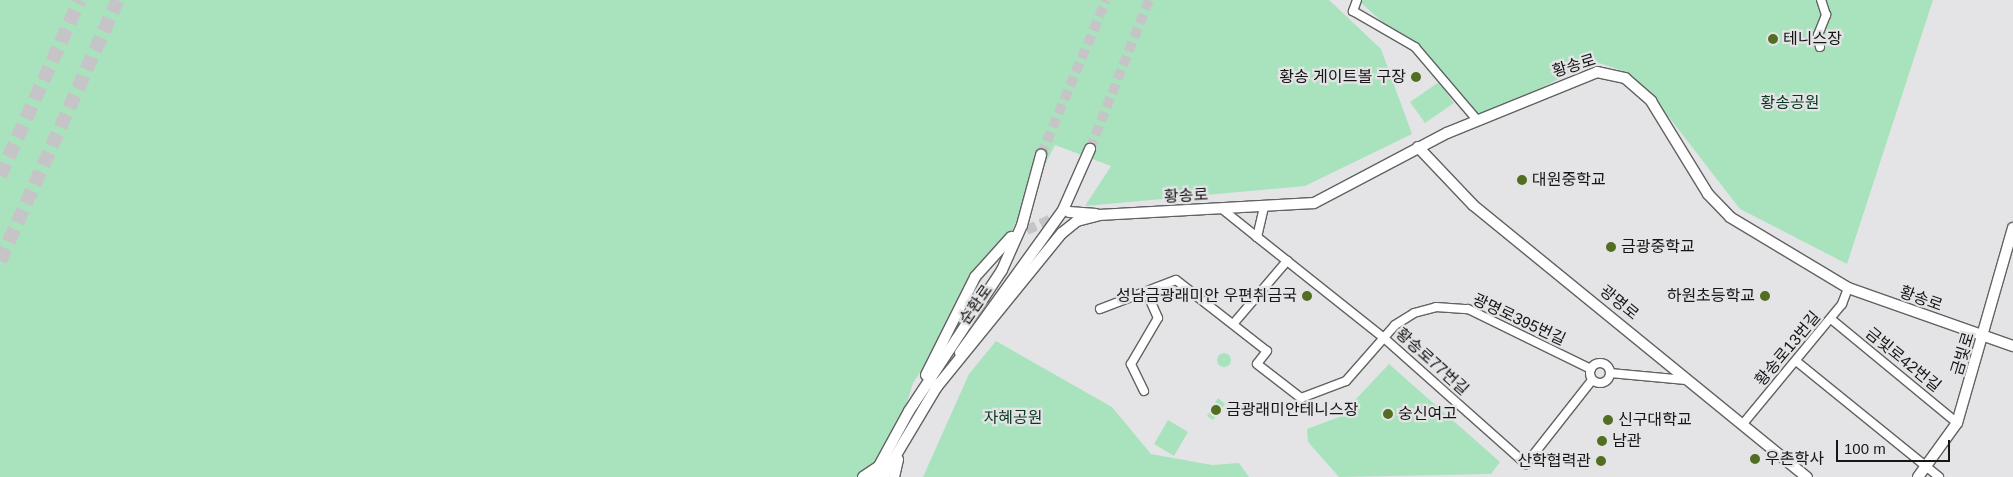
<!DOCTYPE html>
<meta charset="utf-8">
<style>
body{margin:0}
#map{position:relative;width:2013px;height:477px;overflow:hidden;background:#e4e4e6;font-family:Helvetica,"Noto Sans KR",sans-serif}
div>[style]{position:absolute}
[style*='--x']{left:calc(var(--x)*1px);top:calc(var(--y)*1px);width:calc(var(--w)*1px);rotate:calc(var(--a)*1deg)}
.green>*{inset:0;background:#a9e3bd}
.round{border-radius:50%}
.secondary-tunnel>*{height:10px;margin-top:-5px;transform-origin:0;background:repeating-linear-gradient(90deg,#c5c5c7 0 10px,transparent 0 15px)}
.highway-tunnel>*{height:14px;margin-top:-7px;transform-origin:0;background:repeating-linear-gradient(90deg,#c5c5c7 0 14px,transparent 0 21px)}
.roads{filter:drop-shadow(1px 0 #626263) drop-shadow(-1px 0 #626263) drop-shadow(0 1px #626263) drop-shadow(0 -1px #626263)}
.street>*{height:8px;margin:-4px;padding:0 4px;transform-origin:4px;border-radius:4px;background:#fff}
.street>.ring{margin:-4px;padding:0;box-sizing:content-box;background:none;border:8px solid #fff;border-radius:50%}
.secondary>*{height:10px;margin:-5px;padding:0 5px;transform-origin:5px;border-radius:5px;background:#fff}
.dots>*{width:14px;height:14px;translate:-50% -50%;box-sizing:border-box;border:2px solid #e4e4e6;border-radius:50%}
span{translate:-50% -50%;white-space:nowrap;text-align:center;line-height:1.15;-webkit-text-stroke:4.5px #e4e4e6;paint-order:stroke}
.poi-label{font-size:16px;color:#161616}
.left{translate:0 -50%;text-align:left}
.right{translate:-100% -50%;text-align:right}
.street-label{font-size:16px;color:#161616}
.park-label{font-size:16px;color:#093820}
.scale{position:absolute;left:1836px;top:440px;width:114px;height:22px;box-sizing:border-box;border:2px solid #161616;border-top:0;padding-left:6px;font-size:15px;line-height:18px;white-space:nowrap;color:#161616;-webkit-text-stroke:4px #e4e4e6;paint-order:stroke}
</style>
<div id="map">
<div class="green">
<div style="clip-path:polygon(0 0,1329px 0,1381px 49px,1412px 134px,1305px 186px,1085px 206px,1111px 166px,1055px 145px,1003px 248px,913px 383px,884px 477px,0 477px)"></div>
<div style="clip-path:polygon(1358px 0,1933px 0,1847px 264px,1740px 209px,1651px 94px,1623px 71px,1593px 61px,1478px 121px,1419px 55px)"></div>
<div style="clip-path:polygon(1439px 82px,1454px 103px,1425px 123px,1410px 102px)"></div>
<div style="clip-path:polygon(996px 341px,1112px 407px,1151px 454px,1212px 465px,1239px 463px,1249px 477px,923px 477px,969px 374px)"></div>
<div class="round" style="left:1217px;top:353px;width:14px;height:14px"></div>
<div style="clip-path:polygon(1389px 364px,1500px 462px,1491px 474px,1339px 477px,1308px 442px,1307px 429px,1339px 417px)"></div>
<div style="clip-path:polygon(1218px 398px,1225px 404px,1213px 420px,1207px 416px)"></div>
<div style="clip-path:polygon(1168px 420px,1188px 432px,1174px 456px,1154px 444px)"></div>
</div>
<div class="secondary-tunnel">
<div style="--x:1090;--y:149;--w:160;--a:-68.4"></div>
<div style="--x:1041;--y:155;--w:168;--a:-67.2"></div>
<div style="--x:1013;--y:236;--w:52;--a:-23.6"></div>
</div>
<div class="highway-tunnel">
<div style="--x:0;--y:176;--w:193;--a:-65.6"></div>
<div style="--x:0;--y:261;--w:286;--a:-65.7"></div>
</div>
<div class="roads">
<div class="street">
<div style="--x:1357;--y:0;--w:12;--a:110"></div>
<div style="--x:1353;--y:11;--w:72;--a:30.1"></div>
<div style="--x:1415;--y:47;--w:97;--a:49.6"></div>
<div style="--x:1820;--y:47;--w:12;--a:-99"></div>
<div style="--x:1818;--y:35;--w:22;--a:-68"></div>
<div style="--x:1826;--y:15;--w:16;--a:-108"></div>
<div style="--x:1264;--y:207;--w:31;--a:103"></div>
<div style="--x:1257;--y:237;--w:162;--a:38.5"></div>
<div style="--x:1384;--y:338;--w:190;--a:41.6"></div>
<div style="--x:1526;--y:464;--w:107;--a:-51.8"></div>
<div style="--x:1222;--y:209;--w:45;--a:38.7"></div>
<div style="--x:1100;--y:309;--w:81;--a:-20.9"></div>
<div style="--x:1176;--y:280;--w:115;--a:38"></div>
<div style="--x:1267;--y:351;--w:16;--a:128"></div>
<div style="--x:1257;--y:364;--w:56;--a:37.7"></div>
<div style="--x:1301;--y:398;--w:48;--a:-20.7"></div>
<div style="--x:1346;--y:381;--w:74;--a:-48.8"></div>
<div style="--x:1395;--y:325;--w:22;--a:-32"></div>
<div style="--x:1414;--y:313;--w:23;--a:-15"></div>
<div style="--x:1436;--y:307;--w:32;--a:4"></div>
<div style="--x:1468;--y:309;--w:137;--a:26"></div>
<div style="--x:1831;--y:319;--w:163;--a:39.5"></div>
<div style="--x:1234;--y:323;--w:82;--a:-49.5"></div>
<div style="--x:1796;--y:361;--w:184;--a:39"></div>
<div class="ring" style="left:1590px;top:363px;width:12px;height:12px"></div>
<div style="--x:1610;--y:373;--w:76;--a:5.3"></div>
<div style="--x:1144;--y:391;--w:30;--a:-116"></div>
<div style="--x:1131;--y:364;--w:53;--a:-59.6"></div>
<div style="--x:1158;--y:318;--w:27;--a:-114"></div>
<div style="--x:1742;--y:425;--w:157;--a:-50.4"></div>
<div style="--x:1842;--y:304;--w:17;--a:-69"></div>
</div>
<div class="secondary">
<div style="--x:1418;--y:147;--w:80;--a:46.5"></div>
<div style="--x:1473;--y:205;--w:431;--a:39.2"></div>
<div style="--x:1069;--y:212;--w:27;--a:4"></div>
<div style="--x:960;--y:353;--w:176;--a:-54.2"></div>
<div style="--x:1063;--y:210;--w:67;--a:-66.1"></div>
<div style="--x:926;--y:375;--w:110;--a:-63.4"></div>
<div style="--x:975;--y:277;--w:54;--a:-48"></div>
<div style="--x:935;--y:389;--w:201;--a:-50.9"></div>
<div style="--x:1062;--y:233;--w:19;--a:-39"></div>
<div style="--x:1077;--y:221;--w:23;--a:-15"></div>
<div style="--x:1099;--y:215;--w:215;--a:-3.2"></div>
<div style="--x:1314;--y:203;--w:150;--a:-27.8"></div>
<div style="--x:1447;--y:133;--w:162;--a:-22.1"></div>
<div style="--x:1597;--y:72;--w:29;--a:12"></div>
<div style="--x:1625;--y:78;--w:35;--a:41"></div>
<div style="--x:1651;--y:101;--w:109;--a:58.5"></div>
<div style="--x:1708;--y:194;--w:32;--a:46"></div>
<div style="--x:1730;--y:217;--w:138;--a:31"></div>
<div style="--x:1848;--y:288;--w:175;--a:19.4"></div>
<div style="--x:863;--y:477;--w:18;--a:-34"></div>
<div style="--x:873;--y:477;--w:75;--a:-61.4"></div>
<div style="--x:909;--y:411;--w:169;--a:-56.6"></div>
<div style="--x:1002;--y:270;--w:49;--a:-66"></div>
<div style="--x:1022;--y:225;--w:73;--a:-74.8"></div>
<div style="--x:883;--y:477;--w:109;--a:-59.2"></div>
<div style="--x:894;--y:477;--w:18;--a:-77"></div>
<div style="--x:1918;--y:477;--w:67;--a:-54.2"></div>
<div style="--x:1957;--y:423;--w:203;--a:-74"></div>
</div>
</div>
<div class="dots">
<div style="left:1773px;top:39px;background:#526e23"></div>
<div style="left:1416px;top:77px;background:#526e23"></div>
<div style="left:1522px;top:180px;background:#526e23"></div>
<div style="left:1611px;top:247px;background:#526e23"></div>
<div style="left:1307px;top:296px;background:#526e23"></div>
<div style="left:1765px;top:296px;background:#526e23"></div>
<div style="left:1216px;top:410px;background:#526e23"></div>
<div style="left:1388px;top:414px;background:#526e23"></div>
<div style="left:1608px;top:420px;background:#526e23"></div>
<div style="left:1602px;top:441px;background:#526e23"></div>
<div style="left:1755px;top:459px;background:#526e23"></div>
<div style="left:1601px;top:461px;background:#526e23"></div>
</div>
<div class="poi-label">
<span class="left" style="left:1783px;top:39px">테니스장</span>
<span class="right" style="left:1406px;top:77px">황송 게이트볼 구장</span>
<span class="left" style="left:1532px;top:180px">대원중학교</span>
<span class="left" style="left:1621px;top:247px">금광중학교</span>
<span class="right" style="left:1297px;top:296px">성남금광래미안 우편취금국</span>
<span class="right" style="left:1755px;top:296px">하원초등학교</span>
<span class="left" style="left:1226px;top:410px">금광래미안테니스장</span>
<span class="left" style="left:1398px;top:414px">숭신여고</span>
<span class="left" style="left:1618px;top:420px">신구대학교</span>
<span class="left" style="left:1612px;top:441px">남관</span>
<span class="left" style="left:1765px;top:459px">우촌학사</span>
<span class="right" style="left:1591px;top:461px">산학협력관</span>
</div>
<div class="street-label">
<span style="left:1574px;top:66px;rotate:-17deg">황송로</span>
<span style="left:1186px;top:196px;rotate:-3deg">황송로</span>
<span style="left:1921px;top:299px;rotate:20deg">황송로</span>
<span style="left:1619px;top:303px;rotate:39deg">광명로</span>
<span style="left:976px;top:305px;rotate:-55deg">순환로</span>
<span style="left:1519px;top:320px;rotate:25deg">광명로395번길</span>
<span style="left:1788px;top:349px;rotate:-50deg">황송로13번길</span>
<span style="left:1963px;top:354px;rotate:-73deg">금빛로</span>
<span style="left:1903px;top:360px;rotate:39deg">금빛로42번길</span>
<span style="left:1432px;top:362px;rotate:42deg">황송로77번길</span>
</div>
<div class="park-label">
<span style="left:1790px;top:103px">황송공원</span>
<span style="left:1013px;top:418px">자혜공원</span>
</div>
<div class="scale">100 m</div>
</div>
